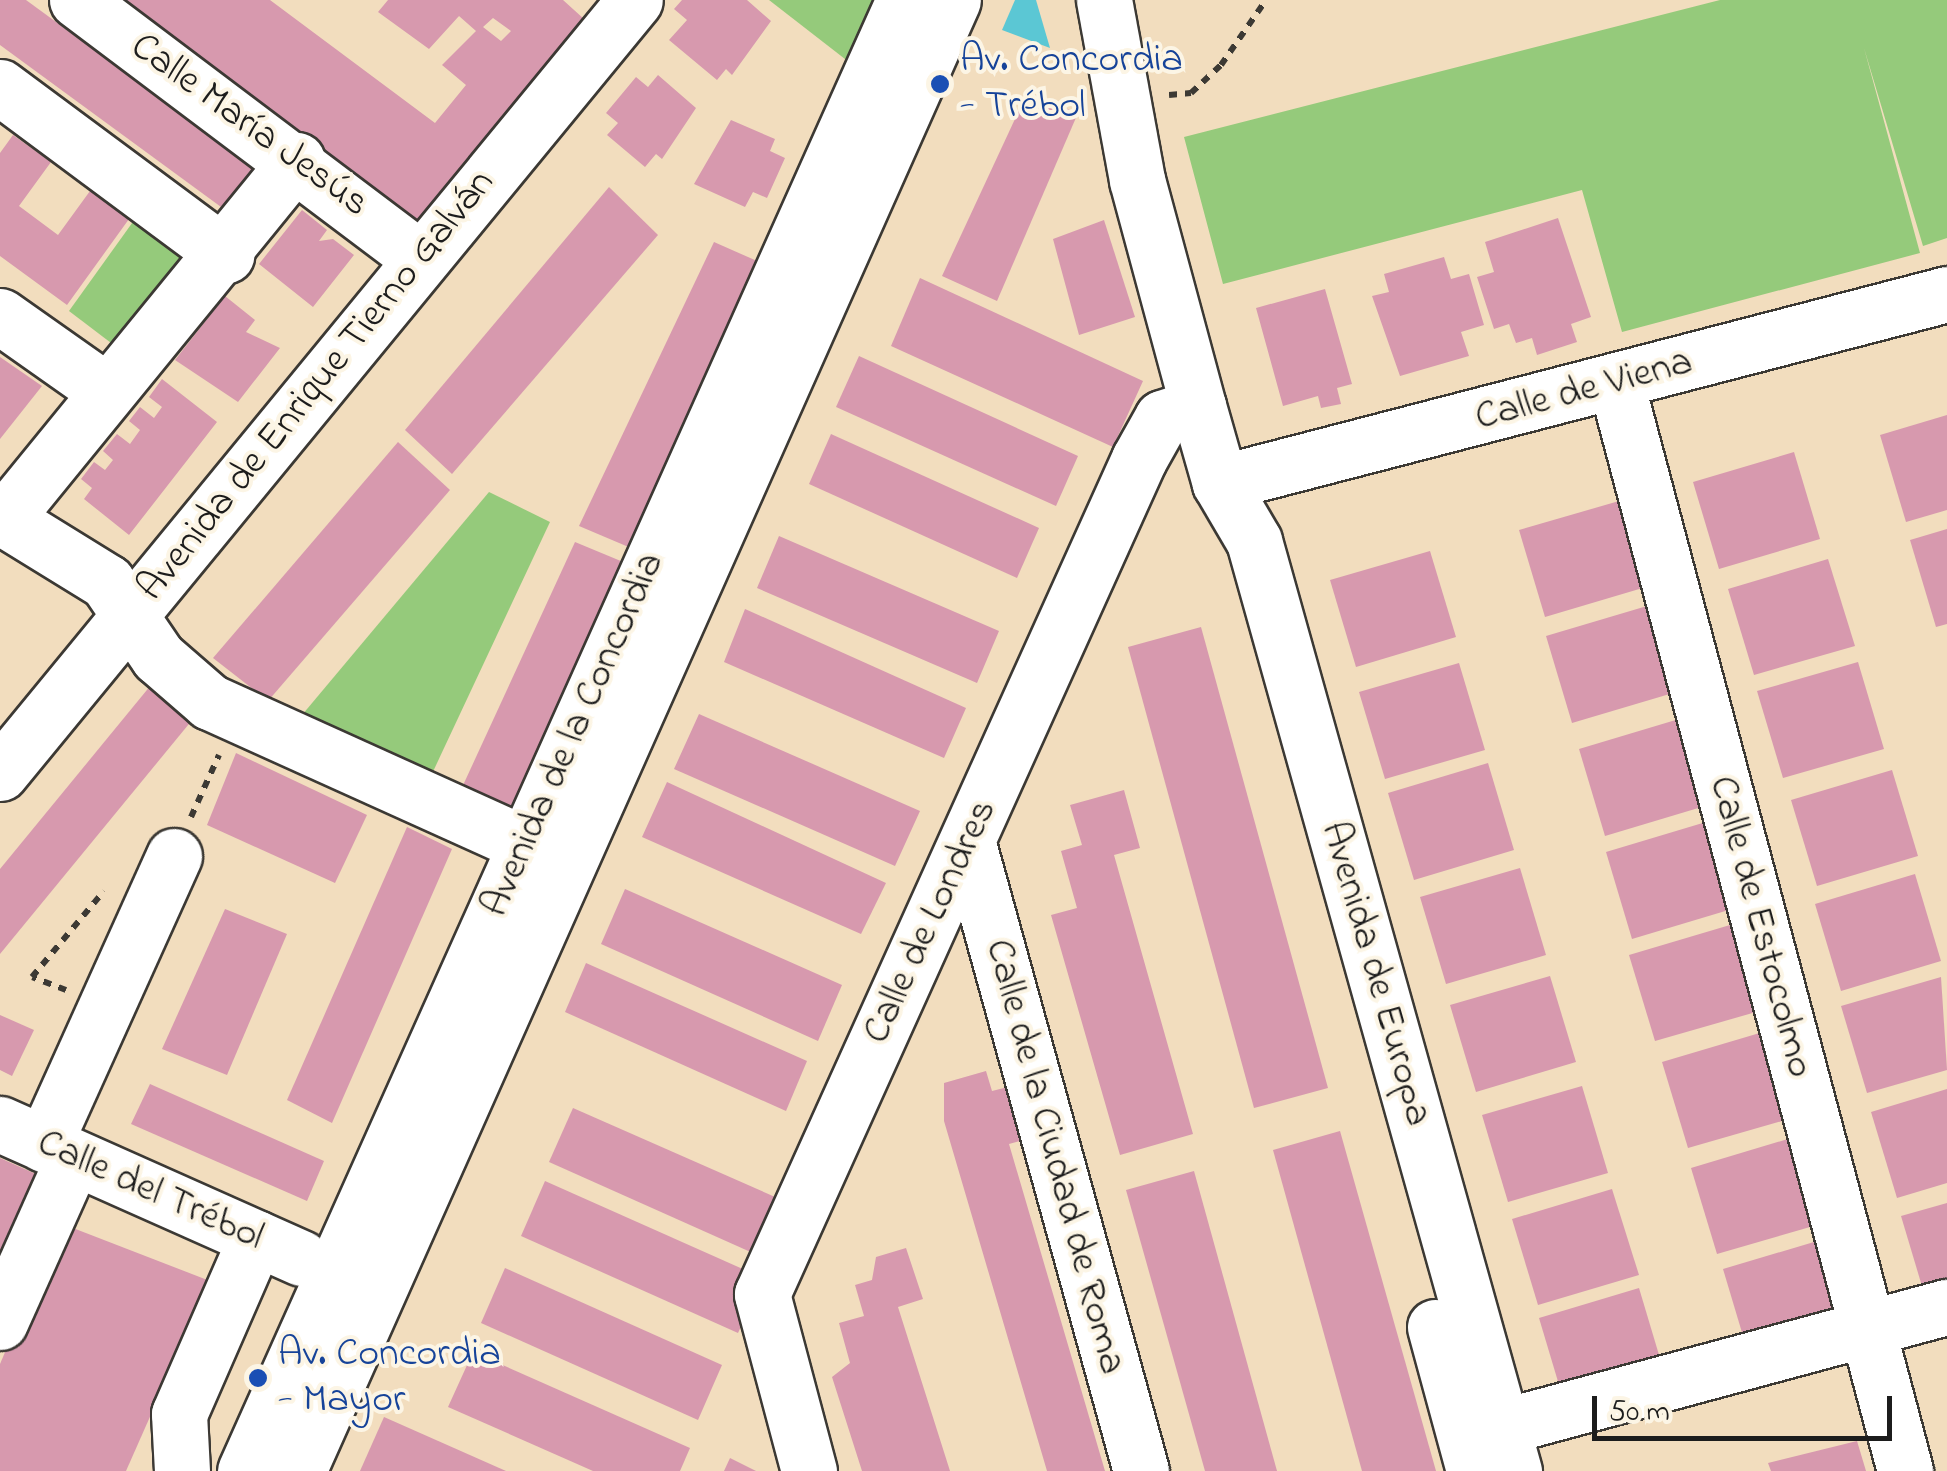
<!DOCTYPE html>
<meta charset="utf-8">
<style>
body{margin:0}
#map{position:relative;width:1947px;height:1471px;overflow:hidden;background:#f2ddbe;font-family:"Indie Flower",sans-serif}
div>[style]{position:absolute}
[style*='--x']{left:calc(var(--x)*1px);top:calc(var(--y)*1px);width:calc(var(--w)*1px);rotate:calc(var(--a)*1deg)}
.green>*{inset:0;background:#95ca7b}
.water>*{inset:0;background:#5bc7d4}
.building>*{inset:0;background:#d799ae}
.path>*{height:6px;margin-top:-3px;transform-origin:0;background:repeating-linear-gradient(90deg,#3c3934 0 8px,transparent 0 16px)}
.roads{filter:drop-shadow(2px 0 #3c3934) drop-shadow(-2px 0 #3c3934) drop-shadow(0 2px #3c3934) drop-shadow(0 -2px #3c3934)}
.minor>*{height:55px;margin:-27.5px;padding:0 27.5px;transform-origin:27.5px;border-radius:27.5px;background:#fff}
.dots>*{width:28px;height:28px;translate:-50% -50%;box-sizing:border-box;border:5px solid #fcf5e5;border-radius:50%}
span{translate:-50% -50%;white-space:nowrap;text-align:center;line-height:1.15;-webkit-text-stroke:8px #fcf5e5;paint-order:stroke}
.transit-label{font-size:40px;color:#164399}
.left{translate:0 -50%;text-align:left}
.street-label{font-size:40px;color:#1c1c1c}
.scale{position:absolute;left:1592px;top:1396px;width:300px;height:45px;box-sizing:border-box;border:5px solid #1c1c1c;border-top:0;padding-left:12px;font-size:30px;line-height:35px;white-space:nowrap;color:#1c1c1c;-webkit-text-stroke:8px #fcf5e5;paint-order:stroke}
</style>
<div id="map">
<div class="green">
<div style="clip-path:polygon(769px 0,887px 0,854px 66px)"></div>
<div style="clip-path:polygon(1720px 0,1947px 0,1947px 238px,1923px 246px,1864px 48px,1920px 253px,1622px 332px,1582px 190px,1223px 284px,1184px 137px)"></div>
<div style="clip-path:polygon(140px 212px,201px 259px,119px 349px,69px 311px)"></div>
<div style="clip-path:polygon(489px 492px,550px 522px,430px 778px,297px 721px)"></div>
</div>
<div class="water">
<div style="clip-path:polygon(1015px 0,1036px 0,1050px 48px,1002px 30px)"></div>
</div>
<div class="building">
<div style="clip-path:polygon(0 0,26px 0,263px 173px,232px 215px,0 45px)"></div>
<div style="clip-path:polygon(evenodd,96px 0,270px 0,435px 123px,466px 85px,442px 65px,476px 31px,459px 16px,429px 49px,378px 12px,388px 0,563px 0,584px 19px,411px 229px,96px 0,493px 18px,511px 31px,501px 41px,483px 27px,493px 18px)"></div>
<div style="clip-path:polygon(682px 0,747px 0,771px 21px,732px 75px,726px 69px,717px 80px,669px 40px,687px 20px,674px 9px)"></div>
<div style="clip-path:polygon(658px 75px,696px 108px,662px 159px,656px 154px,645px 167px,607px 135px,618px 123px,606px 113px,636px 77px,648px 87px)"></div>
<div style="clip-path:polygon(1027px 93px,1078px 113px,997px 301px,942px 276px)"></div>
<div style="clip-path:polygon(731px 120px,775px 139px,770px 151px,785px 158px,767px 198px,753px 192px,745px 207px,694px 184px)"></div>
<div style="clip-path:polygon(13px 135px,51px 162px,19px 206px,58px 235px,90px 191px,129px 219px,67px 305px,0 256px,0 153px)"></div>
<div style="clip-path:polygon(609px 187px,658px 235px,452px 474px,405px 430px)"></div>
<div style="clip-path:polygon(302px 210px,327px 230px,319px 241px,333px 239px,354px 255px,313px 307px,259px 264px)"></div>
<div style="clip-path:polygon(1558px 218px,1591px 317px,1571px 324px,1577px 342px,1537px 355px,1532px 338px,1516px 343px,1509px 324px,1494px 329px,1477px 277px,1494px 272px,1485px 242px)"></div>
<div style="clip-path:polygon(1104px 220px,1135px 317px,1079px 335px,1053px 239px)"></div>
<div style="clip-path:polygon(714px 242px,766px 265px,638px 551px,579px 526px)"></div>
<div style="clip-path:polygon(1444px 257px,1451px 279px,1469px 274px,1484px 325px,1461px 332px,1469px 356px,1400px 376px,1372px 296px,1389px 292px,1384px 274px)"></div>
<div style="clip-path:polygon(920px 278px,1143px 381px,1113px 447px,891px 346px)"></div>
<div style="clip-path:polygon(1325px 289px,1352px 384px,1337px 388px,1341px 404px,1321px 408px,1318px 396px,1283px 406px,1256px 308px)"></div>
<div style="clip-path:polygon(225px 296px,255px 320px,246px 332px,280px 348px,238px 402px,175px 360px)"></div>
<div style="clip-path:polygon(859px 356px,1078px 456px,1056px 506px,836px 407px)"></div>
<div style="clip-path:polygon(0 357px,42px 386px,0 439px)"></div>
<div style="clip-path:polygon(162px 379px,217px 422px,129px 535px,84px 499px,92px 488px,81px 479px,94px 462px,105px 470px,113px 460px,103px 451px,117px 434px,130px 444px,140px 430px,129px 421px,140px 407px,154px 418px,162px 407px,149px 397px)"></div>
<div style="clip-path:polygon(1947px 415px,1947px 510px,1906px 522px,1880px 435px)"></div>
<div style="clip-path:polygon(831px 434px,1039px 528px,1017px 578px,809px 484px)"></div>
<div style="clip-path:polygon(398px 442px,450px 490px,268px 701px,213px 658px)"></div>
<div style="clip-path:polygon(1794px 452px,1820px 539px,1719px 569px,1693px 482px)"></div>
<div style="clip-path:polygon(1619px 501px,1646px 587px,1545px 617px,1519px 530px)"></div>
<div style="clip-path:polygon(1947px 529px,1947px 624px,1936px 627px,1910px 540px)"></div>
<div style="clip-path:polygon(779px 536px,999px 631px,977px 683px,757px 588px)"></div>
<div style="clip-path:polygon(575px 542px,628px 564px,517px 818px,459px 794px)"></div>
<div style="clip-path:polygon(1430px 551px,1456px 637px,1356px 667px,1330px 580px)"></div>
<div style="clip-path:polygon(1828px 559px,1855px 646px,1754px 675px,1728px 589px)"></div>
<div style="clip-path:polygon(1647px 606px,1673px 693px,1572px 723px,1546px 636px)"></div>
<div style="clip-path:polygon(745px 609px,966px 708px,944px 758px,724px 662px)"></div>
<div style="clip-path:polygon(1201px 627px,1328px 1088px,1254px 1108px,1128px 647px)"></div>
<div style="clip-path:polygon(1858px 662px,1884px 749px,1783px 778px,1757px 691px)"></div>
<div style="clip-path:polygon(1459px 663px,1485px 750px,1385px 779px,1359px 692px)"></div>
<div style="clip-path:polygon(151px 685px,193px 719px,0 954px,0 869px)"></div>
<div style="clip-path:polygon(699px 714px,920px 811px,895px 866px,674px 769px)"></div>
<div style="clip-path:polygon(1679px 719px,1705px 806px,1605px 836px,1579px 749px)"></div>
<div style="clip-path:polygon(236px 753px,367px 815px,335px 883px,207px 825px)"></div>
<div style="clip-path:polygon(1488px 763px,1514px 850px,1414px 880px,1388px 793px)"></div>
<div style="clip-path:polygon(1892px 770px,1918px 856px,1817px 886px,1791px 800px)"></div>
<div style="clip-path:polygon(667px 782px,886px 883px,861px 934px,642px 837px)"></div>
<div style="clip-path:polygon(1124px 790px,1140px 848px,1114px 855px,1193px 1134px,1120px 1155px,1051px 915px,1077px 908px,1061px 851px,1082px 845px,1070px 805px)"></div>
<div style="clip-path:polygon(1706px 822px,1732px 909px,1632px 939px,1606px 852px)"></div>
<div style="clip-path:polygon(407px 827px,452px 849px,332px 1123px,287px 1100px)"></div>
<div style="clip-path:polygon(1520px 868px,1546px 955px,1446px 984px,1420px 897px)"></div>
<div style="clip-path:polygon(1915px 874px,1941px 961px,1841px 991px,1815px 904px)"></div>
<div style="clip-path:polygon(625px 889px,842px 985px,818px 1041px,601px 944px)"></div>
<div style="clip-path:polygon(225px 909px,287px 934px,227px 1075px,162px 1049px)"></div>
<div style="clip-path:polygon(1730px 925px,1756px 1012px,1655px 1041px,1629px 955px)"></div>
<div style="clip-path:polygon(586px 963px,807px 1061px,786px 1111px,565px 1012px)"></div>
<div style="clip-path:polygon(1550px 976px,1576px 1062px,1476px 1092px,1450px 1005px)"></div>
<div style="clip-path:polygon(1941px 977px,1947px 1070px,1867px 1093px,1841px 1006px)"></div>
<div style="clip-path:polygon(0 1015px,34px 1030px,12px 1076px,0 1070px)"></div>
<div style="clip-path:polygon(1763px 1032px,1789px 1119px,1688px 1148px,1662px 1062px)"></div>
<div style="clip-path:polygon(986px 1071px,992px 1091px,1012px 1086px,1027px 1139px,1009px 1144px,1105px 1471px,1047px 1471px,944px 1121px,944px 1083px)"></div>
<div style="clip-path:polygon(150px 1084px,324px 1161px,307px 1201px,131px 1124px)"></div>
<div style="clip-path:polygon(1582px 1086px,1608px 1173px,1508px 1202px,1482px 1115px)"></div>
<div style="clip-path:polygon(1947px 1089px,1947px 1183px,1897px 1198px,1871px 1112px)"></div>
<div style="clip-path:polygon(573px 1108px,791px 1204px,766px 1259px,549px 1162px)"></div>
<div style="clip-path:polygon(1340px 1131px,1436px 1471px,1362px 1471px,1273px 1150px)"></div>
<div style="clip-path:polygon(1791px 1138px,1817px 1225px,1717px 1254px,1691px 1168px)"></div>
<div style="clip-path:polygon(0 1158px,38px 1175px,0 1265px)"></div>
<div style="clip-path:polygon(1194px 1171px,1277px 1471px,1205px 1471px,1126px 1190px)"></div>
<div style="clip-path:polygon(545px 1181px,763px 1278px,738px 1333px,521px 1236px)"></div>
<div style="clip-path:polygon(1612px 1189px,1639px 1275px,1538px 1305px,1512px 1219px)"></div>
<div style="clip-path:polygon(1947px 1203px,1947px 1297px,1927px 1303px,1901px 1216px)"></div>
<div style="clip-path:polygon(60px 1223px,210px 1281px,126px 1471px,0 1471px,0 1364px)"></div>
<div style="clip-path:polygon(1824px 1239px,1850px 1326px,1749px 1356px,1723px 1269px)"></div>
<div style="clip-path:polygon(906px 1248px,923px 1299px,898px 1307px,950px 1471px,862px 1471px,832px 1377px,850px 1363px,839px 1323px,864px 1316px,855px 1285px,872px 1280px,876px 1257px)"></div>
<div style="clip-path:polygon(505px 1268px,722px 1365px,698px 1420px,481px 1323px)"></div>
<div style="clip-path:polygon(1639px 1288px,1665px 1375px,1565px 1405px,1539px 1318px)"></div>
<div style="clip-path:polygon(473px 1352px,690px 1448px,680px 1471px,593px 1471px,448px 1407px)"></div>
<div style="clip-path:polygon(384px 1417px,506px 1471px,360px 1471px)"></div>
<div style="clip-path:polygon(1857px 1441px,1866px 1471px,1771px 1471px,1768px 1463px)"></div>
<div style="clip-path:polygon(730px 1458px,756px 1471px,724px 1471px)"></div>
</div>
<div class="path">
<div style="--x:1169;--y:95;--w:22;--a:-5"></div>
<div style="--x:1191;--y:93;--w:41;--a:-43"></div>
<div style="--x:1221;--y:65;--w:79;--a:-55.3"></div>
<div style="--x:191;--y:817;--w:68;--a:-65.7"></div>
<div style="--x:66;--y:990;--w:36;--a:-159"></div>
<div style="--x:32;--y:977;--w:112;--a:-50.1"></div>
</div>
<div class="roads">
<div class="minor">
<div style="--x:77;--y:0;--w:426;--a:37"></div>
<div style="--x:1104;--y:0;--w:183;--a:79.6"></div>
<div style="--x:1137;--y:180;--w:234;--a:74.9"></div>
<div style="--x:1198;--y:406;--w:80;--a:74.1"></div>
<div style="--x:1220;--y:483;--w:67;--a:59.6"></div>
<div style="--x:1254;--y:541;--w:966;--a:74.38"></div>
<div style="--x:0;--y:87;--w:282;--a:36.6"></div>
<div style="--x:0;--y:316;--w:128;--a:35.2"></div>
<div style="--x:1616;--y:383;--w:1126;--a:75.12"></div>
<div style="--x:1220;--y:483;--w:751;--a:-14.57"></div>
<div style="--x:0;--y:516;--w:126;--a:31.7"></div>
<div style="--x:107;--y:582;--w:91;--a:55.8"></div>
<div style="--x:158;--y:657;--w:69;--a:40.9"></div>
<div style="--x:210;--y:702;--w:380;--a:24.3"></div>
<div style="--x:5;--y:518;--w:462;--a:-50.8"></div>
<div style="--x:0;--y:773;--w:1000;--a:-50.6"></div>
<div style="--x:968;--y:844;--w:650;--a:74.57"></div>
<div style="--x:0;--y:1124;--w:329;--a:24"></div>
<div style="--x:44;--y:1144;--w:316;--a:-65.7"></div>
<div style="--x:0;--y:1322;--w:179;--a:-65.9"></div>
<div style="--x:1435;--y:1327;--w:149;--a:74.8"></div>
<div style="--x:1468;--y:1436;--w:496;--a:-15.1"></div>
<div style="--x:182;--y:1471;--w:57;--a:-93"></div>
<div style="--x:179;--y:1414;--w:192;--a:-66.4"></div>
<div style="--x:245;--y:1471;--w:1612;--a:-65.87"></div>
<div style="--x:298;--y:1471;--w:1610;--a:-66"></div>
<div style="--x:809;--y:1471;--w:183;--a:-104.9"></div>
<div style="--x:762;--y:1294;--w:916;--a:-65.7"></div>
<div style="--x:1139;--y:459;--w:47;--a:-60.7"></div>
<div style="--x:1162;--y:418;--w:38;--a:-18"></div>
</div>
</div>
<div class="dots">
<div style="left:940px;top:84px;background:#1a4fb4"></div>
<div style="left:258px;top:1378px;background:#1a4fb4"></div>
</div>
<div class="transit-label">
<span class="left" style="left:960px;top:84px">Av. Concordia<br>- Trébol</span>
<span class="left" style="left:278px;top:1378px">Av. Concordia<br>- Mayor</span>
</div>
<div class="street-label">
<span style="left:249px;top:126px;rotate:36deg">Calle María Jesús</span>
<span style="left:317px;top:386px;rotate:-51deg">Avenida de Enrique Tierno Galván</span>
<span style="left:1584px;top:391px;rotate:-15deg">Calle de Viena</span>
<span style="left:574px;top:735px;rotate:-66deg">Avenida de la Concordia</span>
<span style="left:931px;top:922px;rotate:-65deg">Calle de Londres</span>
<span style="left:1760px;top:927px;rotate:75deg">Calle de Estocolmo</span>
<span style="left:1375px;top:974px;rotate:74deg">Avenida de Europa</span>
<span style="left:1054px;top:1157px;rotate:75deg">Calle de la Ciudad de Roma</span>
<span style="left:150px;top:1191px;rotate:24deg">Calle del Trébol</span>
</div>
<div class="scale">50 m</div>
</div>
